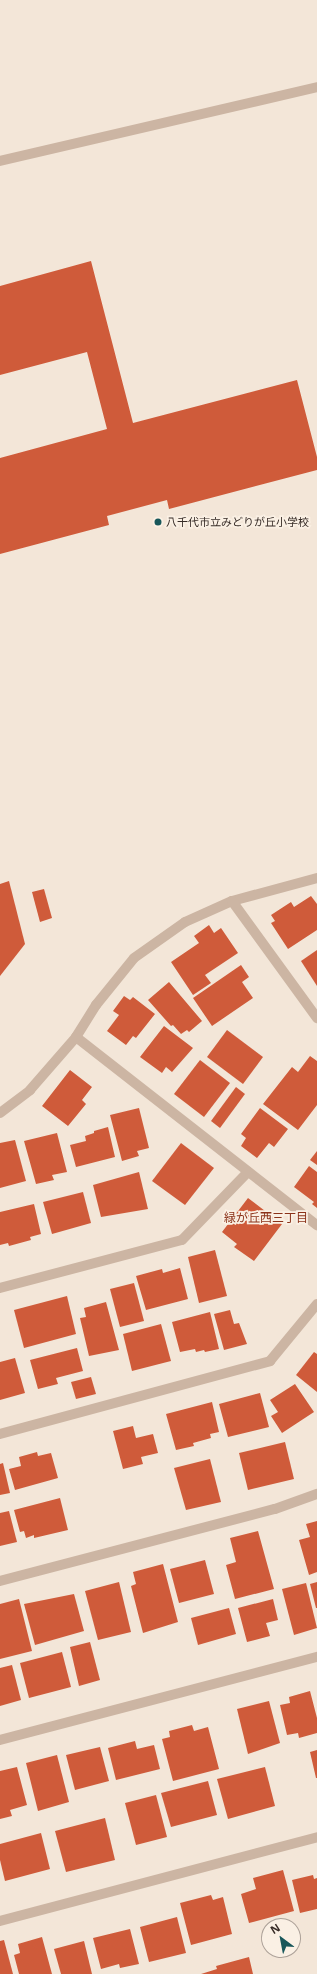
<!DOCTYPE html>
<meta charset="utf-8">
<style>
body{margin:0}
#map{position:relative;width:317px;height:1974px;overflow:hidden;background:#f3e6d8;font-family:"Noto Sans","Noto Sans JP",sans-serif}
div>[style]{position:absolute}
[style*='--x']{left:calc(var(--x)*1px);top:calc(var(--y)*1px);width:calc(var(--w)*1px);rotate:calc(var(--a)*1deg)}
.building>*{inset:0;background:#cf5b3a}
.minor>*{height:10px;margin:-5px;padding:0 5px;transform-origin:5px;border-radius:5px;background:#ccb5a3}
.tertiary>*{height:10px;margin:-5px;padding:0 5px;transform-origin:5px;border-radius:5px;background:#ccb5a3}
.dots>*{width:11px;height:11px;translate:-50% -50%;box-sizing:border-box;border:2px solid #faf0e4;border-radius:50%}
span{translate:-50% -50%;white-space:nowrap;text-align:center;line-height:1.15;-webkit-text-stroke:3.5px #faf0e4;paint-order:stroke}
.poi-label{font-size:11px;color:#362b26}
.left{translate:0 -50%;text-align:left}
.neighbourhood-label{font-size:12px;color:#8b3219}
.north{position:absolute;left:261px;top:1918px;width:40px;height:40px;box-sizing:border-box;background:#faf0e4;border:1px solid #aca198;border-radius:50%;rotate:328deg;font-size:11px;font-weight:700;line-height:16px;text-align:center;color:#362b26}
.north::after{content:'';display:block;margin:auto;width:14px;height:18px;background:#18575a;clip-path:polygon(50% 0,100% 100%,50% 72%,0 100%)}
</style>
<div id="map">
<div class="building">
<div style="clip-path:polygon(91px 261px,133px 423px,297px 380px,317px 457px,317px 470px,169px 509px,167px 500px,107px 516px,109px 525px,0 554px,0 458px,107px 429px,87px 352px,0 375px,0 286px)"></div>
<div style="clip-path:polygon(9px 881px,25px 944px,0 976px,0 884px)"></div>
<div style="clip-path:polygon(44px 889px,52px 918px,40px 922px,32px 892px)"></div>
<div style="clip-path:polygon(311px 896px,317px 904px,317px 930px,288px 949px,271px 923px,275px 921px,271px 915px,291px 902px,294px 907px)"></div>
<div style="clip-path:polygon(209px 925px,214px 933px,221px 928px,238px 953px,205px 975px,211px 983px,193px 995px,171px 962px,199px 943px,194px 936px)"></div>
<div style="clip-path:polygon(317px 950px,317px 986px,301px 961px)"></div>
<div style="clip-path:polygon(241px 965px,249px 977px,242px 982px,253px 998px,212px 1026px,193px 998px)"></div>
<div style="clip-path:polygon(169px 982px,202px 1021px,189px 1032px,187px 1030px,181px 1034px,173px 1025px,171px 1026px,148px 1000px)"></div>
<div style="clip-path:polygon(124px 996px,130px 1000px,133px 997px,155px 1014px,136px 1038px,133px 1036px,126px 1045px,107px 1031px,119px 1015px,113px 1011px)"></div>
<div style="clip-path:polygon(164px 1026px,193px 1048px,172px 1072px,166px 1067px,162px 1073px,140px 1057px)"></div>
<div style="clip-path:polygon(227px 1030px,263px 1057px,243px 1084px,207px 1057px)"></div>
<div style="clip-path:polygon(310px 1056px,317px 1061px,317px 1105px,298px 1130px,263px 1104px,292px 1067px,298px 1072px)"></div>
<div style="clip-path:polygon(200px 1060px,230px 1083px,204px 1117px,174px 1094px)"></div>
<div style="clip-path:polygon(70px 1070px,92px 1087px,82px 1100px,86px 1104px,68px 1126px,42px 1106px)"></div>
<div style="clip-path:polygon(236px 1087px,245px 1094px,220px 1128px,211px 1121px)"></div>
<div style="clip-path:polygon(139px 1108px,149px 1148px,137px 1151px,139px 1156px,122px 1161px,110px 1115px)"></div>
<div style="clip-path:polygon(260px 1108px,288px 1129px,274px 1147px,269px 1143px,257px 1158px,241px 1146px,246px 1138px,241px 1134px)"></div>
<div style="clip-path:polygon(108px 1127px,115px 1157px,76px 1167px,70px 1145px,86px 1141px,85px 1136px,94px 1133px,94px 1131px)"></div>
<div style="clip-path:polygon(57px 1133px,67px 1172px,52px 1175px,54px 1180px,36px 1184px,24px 1141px)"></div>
<div style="clip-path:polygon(15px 1140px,26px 1181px,0 1188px,0 1143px)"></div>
<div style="clip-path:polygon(181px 1143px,214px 1168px,185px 1205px,152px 1181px)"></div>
<div style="clip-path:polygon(317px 1151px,317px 1165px,310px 1160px)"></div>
<div style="clip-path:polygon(309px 1166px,317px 1172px,317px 1208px,312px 1204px,314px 1202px,294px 1187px)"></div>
<div style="clip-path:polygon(139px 1172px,148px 1209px,101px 1217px,93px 1185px)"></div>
<div style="clip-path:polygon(83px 1192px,91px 1223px,52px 1234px,43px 1202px)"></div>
<div style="clip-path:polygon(248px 1198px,282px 1224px,254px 1261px,234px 1247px,237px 1244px,222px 1232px)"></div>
<div style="clip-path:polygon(34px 1204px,41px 1234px,30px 1237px,31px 1240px,9px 1246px,8px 1243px,0 1245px,0 1212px)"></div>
<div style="clip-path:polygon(215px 1250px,227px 1296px,199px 1303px,188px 1257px)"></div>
<div style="clip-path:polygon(180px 1268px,188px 1299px,146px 1310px,136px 1276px,162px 1269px,163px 1273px)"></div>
<div style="clip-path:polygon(134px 1283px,144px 1321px,120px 1327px,110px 1289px)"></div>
<div style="clip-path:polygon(67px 1296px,76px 1334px,24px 1348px,14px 1310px)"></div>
<div style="clip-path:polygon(106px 1302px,119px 1350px,89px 1356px,80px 1318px,86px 1317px,84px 1308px)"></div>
<div style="clip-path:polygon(230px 1310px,234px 1324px,239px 1323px,247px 1344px,224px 1350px,214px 1314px)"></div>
<div style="clip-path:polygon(210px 1312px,219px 1349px,205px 1352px,204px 1350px,196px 1352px,195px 1349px,180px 1352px,172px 1322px)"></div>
<div style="clip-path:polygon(161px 1324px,171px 1361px,132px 1371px,123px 1334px)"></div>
<div style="clip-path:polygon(77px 1348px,83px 1371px,56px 1378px,58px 1384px,38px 1389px,30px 1360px)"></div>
<div style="clip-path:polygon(314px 1352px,317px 1354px,317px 1392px,296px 1375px)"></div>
<div style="clip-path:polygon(15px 1358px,25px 1393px,0 1400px,0 1362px)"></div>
<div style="clip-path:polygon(91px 1377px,96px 1394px,76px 1399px,71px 1382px)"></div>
<div style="clip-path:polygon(295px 1384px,314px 1412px,282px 1433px,271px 1416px,278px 1412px,270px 1400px)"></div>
<div style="clip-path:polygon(260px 1393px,269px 1427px,228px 1437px,219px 1404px)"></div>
<div style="clip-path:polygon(212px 1402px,219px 1432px,210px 1434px,211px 1438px,193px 1443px,194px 1446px,176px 1450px,166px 1414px)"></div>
<div style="clip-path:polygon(133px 1426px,136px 1438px,153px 1434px,158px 1453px,141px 1457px,143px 1464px,123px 1469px,113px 1431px)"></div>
<div style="clip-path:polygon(285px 1442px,294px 1479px,248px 1490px,239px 1453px)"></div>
<div style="clip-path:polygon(37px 1452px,38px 1456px,51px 1453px,58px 1478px,15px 1490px,9px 1469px,21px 1466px,19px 1457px)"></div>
<div style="clip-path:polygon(210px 1459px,221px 1502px,186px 1510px,174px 1468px)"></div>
<div style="clip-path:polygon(3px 1463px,10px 1493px,0 1495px,0 1464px)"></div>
<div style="clip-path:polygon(60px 1498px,68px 1530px,34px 1538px,34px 1535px,26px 1538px,24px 1531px,20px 1532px,14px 1510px)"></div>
<div style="clip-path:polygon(9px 1511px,17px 1542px,0 1546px,0 1513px)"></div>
<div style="clip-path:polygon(317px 1521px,317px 1572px,309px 1575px,299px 1540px,310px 1537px,306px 1524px)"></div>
<div style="clip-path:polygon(258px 1531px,274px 1589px,235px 1599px,226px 1565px,236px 1562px,230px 1538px)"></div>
<div style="clip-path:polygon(205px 1560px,214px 1594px,179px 1603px,170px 1569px)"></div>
<div style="clip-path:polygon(163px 1564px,178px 1622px,143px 1633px,131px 1586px,136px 1584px,133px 1572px)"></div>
<div style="clip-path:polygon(119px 1582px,131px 1632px,98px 1640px,85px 1591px)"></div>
<div style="clip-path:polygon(317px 1582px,317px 1608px,316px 1608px,310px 1584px)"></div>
<div style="clip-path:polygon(306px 1583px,317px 1628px,294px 1635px,282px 1589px)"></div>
<div style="clip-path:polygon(74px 1594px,84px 1631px,35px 1645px,24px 1604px)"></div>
<div style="clip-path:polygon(19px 1599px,32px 1651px,0 1659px,0 1604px)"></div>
<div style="clip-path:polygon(273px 1599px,278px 1620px,266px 1623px,270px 1636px,247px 1642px,238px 1608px)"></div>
<div style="clip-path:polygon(229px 1608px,236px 1634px,198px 1645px,191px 1618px)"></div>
<div style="clip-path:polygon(90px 1642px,100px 1680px,79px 1686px,70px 1647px)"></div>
<div style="clip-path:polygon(62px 1652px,71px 1687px,29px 1698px,20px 1663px)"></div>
<div style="clip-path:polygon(12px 1665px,21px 1700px,0 1706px,0 1668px)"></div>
<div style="clip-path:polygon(310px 1691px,317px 1718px,317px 1733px,299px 1738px,298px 1733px,287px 1735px,280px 1705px,290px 1703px,289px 1697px)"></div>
<div style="clip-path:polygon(269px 1701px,280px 1743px,248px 1754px,237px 1709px)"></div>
<div style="clip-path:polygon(192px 1725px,194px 1731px,208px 1727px,219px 1769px,173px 1781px,162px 1739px,170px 1737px,169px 1731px)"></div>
<div style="clip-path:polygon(135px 1741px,137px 1749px,154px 1745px,160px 1769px,116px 1780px,108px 1748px)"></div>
<div style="clip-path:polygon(100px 1747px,109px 1781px,75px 1790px,66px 1755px)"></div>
<div style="clip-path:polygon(317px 1750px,317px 1778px,316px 1778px,310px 1752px)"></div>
<div style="clip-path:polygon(57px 1755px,69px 1802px,38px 1811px,26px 1763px)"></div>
<div style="clip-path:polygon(17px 1767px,27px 1805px,10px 1810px,12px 1816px,0 1819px,0 1771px)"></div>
<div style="clip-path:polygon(265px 1767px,275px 1806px,228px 1819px,217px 1779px)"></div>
<div style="clip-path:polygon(208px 1781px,217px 1815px,171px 1827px,161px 1793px)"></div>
<div style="clip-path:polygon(156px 1795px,167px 1837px,136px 1845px,125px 1803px)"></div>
<div style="clip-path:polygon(105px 1818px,115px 1860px,66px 1872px,55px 1831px)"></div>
<div style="clip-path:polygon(41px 1833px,50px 1869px,5px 1881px,0 1860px,0 1844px)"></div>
<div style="clip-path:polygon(283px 1870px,294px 1911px,249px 1923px,241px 1894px,256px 1889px,253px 1878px)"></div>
<div style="clip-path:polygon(313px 1875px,314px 1879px,317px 1878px,317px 1909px,300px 1913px,292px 1880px)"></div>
<div style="clip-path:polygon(211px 1895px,213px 1900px,223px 1897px,232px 1934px,191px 1945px,180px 1903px)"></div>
<div style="clip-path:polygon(177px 1917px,186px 1953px,149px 1962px,140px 1927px)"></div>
<div style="clip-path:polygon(130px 1929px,139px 1964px,120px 1968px,119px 1964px,101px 1969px,93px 1938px)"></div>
<div style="clip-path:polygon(42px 1937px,52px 1974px,19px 1974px,14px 1955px,20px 1953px,18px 1944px)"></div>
<div style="clip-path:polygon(4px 1940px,13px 1974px,0 1974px,0 1941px)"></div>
<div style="clip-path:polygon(84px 1941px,92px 1974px,61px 1974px,54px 1949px)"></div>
<div style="clip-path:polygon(249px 1957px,253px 1974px,201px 1974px,217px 1969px,216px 1966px)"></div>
</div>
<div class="minor">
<div style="--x:232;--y:901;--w:88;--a:-15.1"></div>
<div style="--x:76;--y:1037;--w:306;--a:38"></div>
<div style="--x:0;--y:1288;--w:188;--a:-14.8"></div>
<div style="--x:182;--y:1240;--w:95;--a:-45.9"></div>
<div style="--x:0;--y:1434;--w:280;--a:-15.1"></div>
<div style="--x:270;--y:1361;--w:74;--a:-50.5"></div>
<div style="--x:0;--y:1581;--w:284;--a:-14.7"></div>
<div style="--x:275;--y:1509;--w:45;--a:-19.7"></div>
<div style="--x:0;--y:1740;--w:328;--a:-14.7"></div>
<div style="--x:0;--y:1921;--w:328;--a:-14.8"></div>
</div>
<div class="tertiary">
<div style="--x:0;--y:161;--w:326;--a:-13.1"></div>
<div style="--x:0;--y:1113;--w:38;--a:-37"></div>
<div style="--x:30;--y:1090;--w:70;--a:-49"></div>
<div style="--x:76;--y:1037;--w:38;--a:-58"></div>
<div style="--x:96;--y:1005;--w:60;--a:-51"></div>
<div style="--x:134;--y:958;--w:62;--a:-35.2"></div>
<div style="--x:185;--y:922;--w:51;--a:-24.1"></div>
<div style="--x:232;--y:901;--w:145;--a:54"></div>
</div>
<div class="dots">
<div style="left:158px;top:522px;background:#18575a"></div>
</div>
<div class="poi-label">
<span class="left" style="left:166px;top:522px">八千代市立みどりが丘小学校</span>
</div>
<div class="neighbourhood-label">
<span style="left:266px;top:1218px">緑が丘西三丁目</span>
</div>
<div class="north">N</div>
</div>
